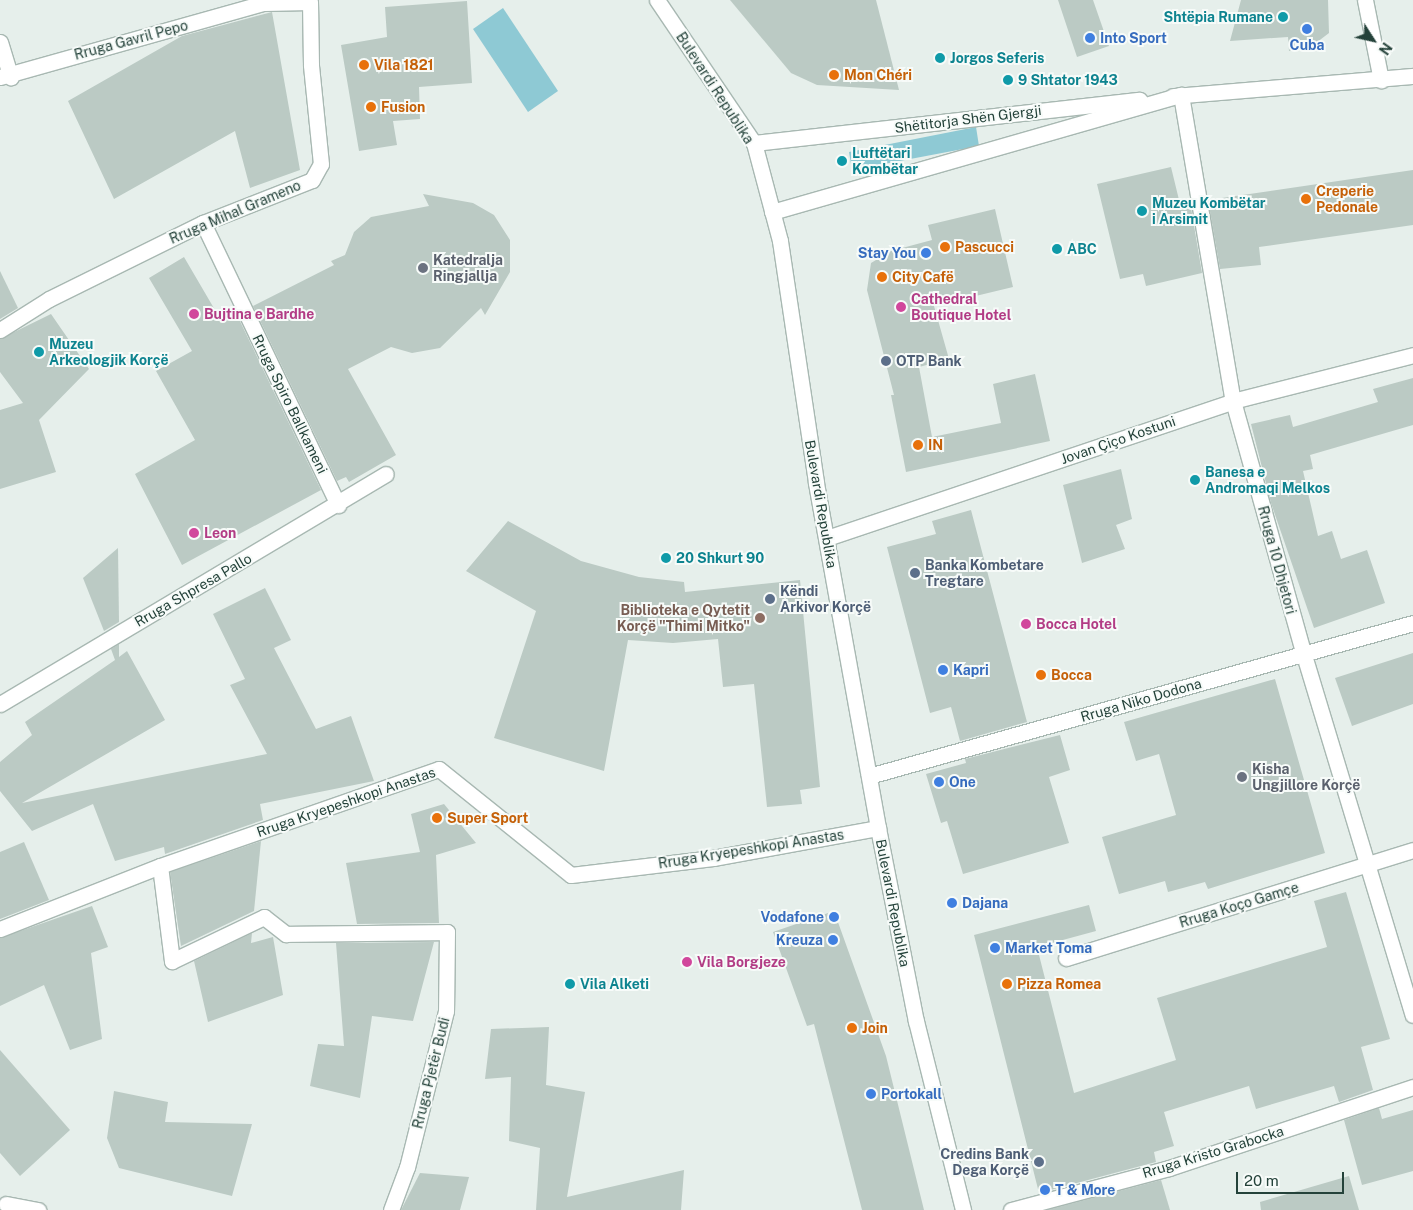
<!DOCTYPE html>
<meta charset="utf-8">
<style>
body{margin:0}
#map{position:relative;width:1413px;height:1210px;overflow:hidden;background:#e6efeb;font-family:"Public Sans",sans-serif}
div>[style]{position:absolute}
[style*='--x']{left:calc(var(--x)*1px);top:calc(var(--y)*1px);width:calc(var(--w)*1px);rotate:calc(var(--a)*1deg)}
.water>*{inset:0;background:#8ec9d4}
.building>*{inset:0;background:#bbcac4}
.roads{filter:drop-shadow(1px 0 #a8b8b2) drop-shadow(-1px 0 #a8b8b2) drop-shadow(0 1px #a8b8b2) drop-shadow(0 -1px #a8b8b2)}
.minor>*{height:15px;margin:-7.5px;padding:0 7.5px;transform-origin:7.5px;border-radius:7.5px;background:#fff}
.dots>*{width:14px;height:14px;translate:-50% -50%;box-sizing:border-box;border:2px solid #f7fbf9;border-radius:50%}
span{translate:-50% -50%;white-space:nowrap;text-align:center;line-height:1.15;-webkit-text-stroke:4px #f7fbf9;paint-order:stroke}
.culture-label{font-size:14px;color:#0d838f;font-weight:700}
.right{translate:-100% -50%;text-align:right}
.left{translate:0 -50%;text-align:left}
.shop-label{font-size:14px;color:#366cbe;font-weight:700}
.street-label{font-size:14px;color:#24423a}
.food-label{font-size:14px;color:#c56008;font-weight:700}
.worship-label{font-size:14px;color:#5b616d;font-weight:700}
.hotel-label{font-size:14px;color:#b23c85;font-weight:700}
.service-label{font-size:14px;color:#4e5e75;font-weight:700}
.education-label{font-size:14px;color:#785e54;font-weight:700}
.north{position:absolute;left:1348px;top:15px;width:50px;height:50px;-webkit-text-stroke:4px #f7fbf9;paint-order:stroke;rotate:125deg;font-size:14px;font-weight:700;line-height:20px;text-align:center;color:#24423a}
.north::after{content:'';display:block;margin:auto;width:18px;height:22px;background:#24423a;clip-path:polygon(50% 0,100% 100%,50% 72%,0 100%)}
.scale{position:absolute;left:1236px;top:1172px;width:108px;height:22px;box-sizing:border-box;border:2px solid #24423a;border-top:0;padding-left:6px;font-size:15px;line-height:18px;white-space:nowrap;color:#24423a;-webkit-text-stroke:4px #f7fbf9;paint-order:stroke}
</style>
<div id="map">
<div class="water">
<div style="clip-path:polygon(503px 8px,558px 91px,528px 112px,473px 29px)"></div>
<div style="clip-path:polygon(976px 127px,979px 146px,852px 170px,849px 152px)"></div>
</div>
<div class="building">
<div style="clip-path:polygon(730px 0,876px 0,899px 90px,817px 85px,791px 73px)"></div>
<div style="clip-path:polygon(1058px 0,1093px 0,1109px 46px,1077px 57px)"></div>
<div style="clip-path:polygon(1241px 0,1328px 0,1329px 33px,1312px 46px,1289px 51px,1288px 37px,1230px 41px)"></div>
<div style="clip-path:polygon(467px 1px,472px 83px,419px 87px,420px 119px,393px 121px,397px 145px,359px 151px,341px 45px,387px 37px,385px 7px)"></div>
<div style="clip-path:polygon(272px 12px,300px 170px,250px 188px,235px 131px,114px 199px,68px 101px,182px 36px)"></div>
<div style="clip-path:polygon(1171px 167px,1180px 204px,1190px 202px,1202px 273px,1146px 286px,1143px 274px,1120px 279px,1097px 184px)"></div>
<div style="clip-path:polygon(1413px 170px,1413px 225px,1259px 247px,1261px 265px,1220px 269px,1208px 200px)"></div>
<div style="clip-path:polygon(423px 194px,473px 203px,494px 215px,510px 240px,510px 272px,485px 315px,481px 308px,440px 348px,412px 353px,391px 347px,348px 369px,396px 455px,349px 482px,346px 477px,337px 481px,253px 306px,334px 265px,331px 261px,345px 255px,354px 232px,371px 217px,429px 206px)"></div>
<div style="clip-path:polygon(995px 209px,1013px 287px,934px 306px,949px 359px,919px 367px,932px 437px,1001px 423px,993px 384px,1035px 374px,1050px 441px,906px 472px,891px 395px,894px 395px,867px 290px,871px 263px,891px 251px,932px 240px,928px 225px)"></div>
<div style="clip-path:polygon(184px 257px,222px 322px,237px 315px,321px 490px,182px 565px,135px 474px,195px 440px,156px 371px,192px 351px,149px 278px)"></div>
<div style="clip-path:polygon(0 271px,18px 308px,0 319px)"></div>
<div style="clip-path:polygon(51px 314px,89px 369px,39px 420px,56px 472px,0 489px,0 410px,23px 403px,0 372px,0 339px)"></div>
<div style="clip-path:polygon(1413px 378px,1413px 425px,1310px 455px,1313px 469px,1303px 471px,1318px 536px,1332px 531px,1341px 559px,1367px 550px,1385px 603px,1314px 628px,1271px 503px,1251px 424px,1290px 415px,1293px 427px,1378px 402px,1373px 389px)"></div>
<div style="clip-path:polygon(1121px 469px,1132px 519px,1116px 525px,1125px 549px,1082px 563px,1063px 485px)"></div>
<div style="clip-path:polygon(971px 510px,1027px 722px,960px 741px,951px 707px,930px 713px,887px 547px,936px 534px,932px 521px)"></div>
<div style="clip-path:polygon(508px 521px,581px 561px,639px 577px,684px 582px,685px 592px,800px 580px,820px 787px,800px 790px,802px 804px,767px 807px,754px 684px,723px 687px,718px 639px,673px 643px,628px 640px,604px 771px,494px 738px,536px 611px,466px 571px)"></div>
<div style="clip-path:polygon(118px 548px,119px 622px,104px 631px,83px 578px)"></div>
<div style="clip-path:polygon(265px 588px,291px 640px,274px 648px,316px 729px,351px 716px,374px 781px,260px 804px,263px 820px,165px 854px,164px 847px,115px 861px,93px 804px,32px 831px,0 791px,0 762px,32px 735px,25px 722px,115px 660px,111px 649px,119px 644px,119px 657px,127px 651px,165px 720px,22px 803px,267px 754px,230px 685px,245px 679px,213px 614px)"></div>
<div style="clip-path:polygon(1413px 653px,1413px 704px,1352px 726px,1335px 678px)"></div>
<div style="clip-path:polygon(1275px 679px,1325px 853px,1208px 889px,1205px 882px,1168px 892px,1165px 881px,1119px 894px,1102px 837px,1176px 815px,1159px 754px,1136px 761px,1124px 722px)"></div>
<div style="clip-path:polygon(1060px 735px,1070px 770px,1049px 777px,1069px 843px,963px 874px,947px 821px,941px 823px,926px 774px,966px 763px,965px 759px)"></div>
<div style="clip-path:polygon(444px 804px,476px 843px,436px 855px,439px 923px,357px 924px,346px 863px,420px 852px,411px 814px)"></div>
<div style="clip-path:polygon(261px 841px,254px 911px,181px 946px,170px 872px)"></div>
<div style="clip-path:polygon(24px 842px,49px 900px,0 919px,0 852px)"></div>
<div style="clip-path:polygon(1346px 892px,1390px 1039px,1361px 1047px,1373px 1090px,1339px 1102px,1334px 1086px,1256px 1109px,1249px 1086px,1164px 1112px,1174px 1146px,1154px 1152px,1156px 1162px,1039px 1193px,974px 935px,1089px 905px,1096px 931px,1037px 947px,1074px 1093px,1176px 1060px,1157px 998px,1327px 947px,1314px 901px)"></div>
<div style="clip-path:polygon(92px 906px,108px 947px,91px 953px,102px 1039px,70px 1050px,44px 985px,0 1006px,0 938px)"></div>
<div style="clip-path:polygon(834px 911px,886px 1056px,924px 1210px,862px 1210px,814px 1024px,807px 1026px,773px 932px)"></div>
<div style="clip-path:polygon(252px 933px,251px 943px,273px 937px,283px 995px,208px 1022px,194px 961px)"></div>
<div style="clip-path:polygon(434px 942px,413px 1021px,372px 1016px,360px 1098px,310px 1086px,318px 1044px,344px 1046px,336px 943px)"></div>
<div style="clip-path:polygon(549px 1027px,546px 1085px,585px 1092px,567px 1197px,684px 1170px,681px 1210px,536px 1210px,540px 1148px,509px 1141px,511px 1077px,485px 1079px,491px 1029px)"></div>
<div style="clip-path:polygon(0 1050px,70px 1130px,20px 1176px,0 1153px)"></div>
<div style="clip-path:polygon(114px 1091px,168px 1102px,165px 1122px,252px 1124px,232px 1196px,119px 1168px,107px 1138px)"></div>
<div style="clip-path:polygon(1379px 1108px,1382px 1119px,1413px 1110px,1413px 1171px,1362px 1185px,1344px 1120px)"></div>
<div style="clip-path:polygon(420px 1173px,469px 1177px,460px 1210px,401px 1210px)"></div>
<div style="clip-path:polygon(1349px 1176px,1359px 1210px,1261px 1210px,1260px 1202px)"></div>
<div style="clip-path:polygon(1161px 1180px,1170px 1210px,1047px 1210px)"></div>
</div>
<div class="roads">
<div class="minor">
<div style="--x:657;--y:0;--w:173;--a:55.9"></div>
<div style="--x:754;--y:143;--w:101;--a:75.1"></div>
<div style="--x:780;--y:241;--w:245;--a:81.5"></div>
<div style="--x:816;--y:483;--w:351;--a:79.8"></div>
<div style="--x:878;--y:828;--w:197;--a:78.9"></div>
<div style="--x:916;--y:1021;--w:195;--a:76"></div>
<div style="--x:1365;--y:0;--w:82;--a:78.7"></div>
<div style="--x:0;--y:42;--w:37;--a:73"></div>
<div style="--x:0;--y:77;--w:274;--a:-15.7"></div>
<div style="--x:264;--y:3;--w:46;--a:-1.2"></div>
<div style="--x:1173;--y:96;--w:241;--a:-4.8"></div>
<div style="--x:754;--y:143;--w:388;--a:-6.4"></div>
<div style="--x:772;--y:212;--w:425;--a:-16"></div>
<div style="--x:1181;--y:95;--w:310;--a:80.4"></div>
<div style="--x:1233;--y:401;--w:264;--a:74.4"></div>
<div style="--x:1304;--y:655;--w:376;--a:73.2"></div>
<div style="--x:203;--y:223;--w:313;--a:64.4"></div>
<div style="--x:0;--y:330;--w:58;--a:-32.3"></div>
<div style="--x:49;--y:299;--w:172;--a:-26.3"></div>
<div style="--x:203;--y:223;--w:117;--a:-21.5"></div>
<div style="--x:312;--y:180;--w:18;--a:-61"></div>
<div style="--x:321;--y:164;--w:100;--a:-95.8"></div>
<div style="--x:311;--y:65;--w:63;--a:-90.9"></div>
<div style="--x:827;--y:538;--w:428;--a:-18.6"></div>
<div style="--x:1233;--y:401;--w:186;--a:-14.3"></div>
<div style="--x:0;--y:704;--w:449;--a:-30.8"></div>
<div style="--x:869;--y:776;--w:565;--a:-15.71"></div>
<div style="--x:160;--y:866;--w:96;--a:82.8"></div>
<div style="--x:172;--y:961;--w:102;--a:-25.6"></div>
<div style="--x:264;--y:917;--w:28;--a:38"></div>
<div style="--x:286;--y:934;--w:161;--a:-0.7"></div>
<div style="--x:447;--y:932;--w:79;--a:90.7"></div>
<div style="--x:446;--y:1011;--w:161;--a:104"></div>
<div style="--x:407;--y:1167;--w:46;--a:110.4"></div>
<div style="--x:0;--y:929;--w:172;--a:-21.5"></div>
<div style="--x:160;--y:866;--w:295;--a:-19.2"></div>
<div style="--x:439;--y:769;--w:169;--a:38.8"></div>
<div style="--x:571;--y:875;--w:143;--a:-6.8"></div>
<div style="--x:713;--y:858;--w:168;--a:-10.3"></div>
<div style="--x:1066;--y:958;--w:363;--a:-17.3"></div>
<div style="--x:6;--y:1204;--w:33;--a:11"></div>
<div style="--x:1011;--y:1210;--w:163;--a:-14.9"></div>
<div style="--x:1169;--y:1168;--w:257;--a:-18.4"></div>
</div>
</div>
<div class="dots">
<div style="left:1283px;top:17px;background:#0f9aa8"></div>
<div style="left:1307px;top:29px;background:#3f7fe0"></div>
<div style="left:1090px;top:38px;background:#3f7fe0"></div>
<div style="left:940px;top:58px;background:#0f9aa8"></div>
<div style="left:364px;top:65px;background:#e8710a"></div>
<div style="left:834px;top:75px;background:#e8710a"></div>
<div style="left:1008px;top:80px;background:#0f9aa8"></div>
<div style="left:371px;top:107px;background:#e8710a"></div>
<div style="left:842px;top:161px;background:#0f9aa8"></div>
<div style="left:1306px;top:199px;background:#e8710a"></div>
<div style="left:1142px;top:211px;background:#0f9aa8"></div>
<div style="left:945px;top:247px;background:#e8710a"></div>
<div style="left:1057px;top:249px;background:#0f9aa8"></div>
<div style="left:926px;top:253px;background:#3f7fe0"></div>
<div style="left:423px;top:268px;background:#6b7280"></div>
<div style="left:882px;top:277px;background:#e8710a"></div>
<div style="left:901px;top:307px;background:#d1479c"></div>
<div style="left:194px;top:314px;background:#d1479c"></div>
<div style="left:39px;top:352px;background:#0f9aa8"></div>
<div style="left:886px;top:361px;background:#5c6f8a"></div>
<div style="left:918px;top:445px;background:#e8710a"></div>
<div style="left:1195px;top:480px;background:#0f9aa8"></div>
<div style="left:194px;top:533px;background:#d1479c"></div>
<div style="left:666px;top:558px;background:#0f9aa8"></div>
<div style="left:915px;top:573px;background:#5c6f8a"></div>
<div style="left:770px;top:599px;background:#5c6f8a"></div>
<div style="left:760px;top:618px;background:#8d6e63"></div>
<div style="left:1026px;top:624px;background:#d1479c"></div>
<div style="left:943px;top:670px;background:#3f7fe0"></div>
<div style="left:1041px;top:675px;background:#e8710a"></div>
<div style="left:1242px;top:777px;background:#6b7280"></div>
<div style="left:939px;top:782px;background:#3f7fe0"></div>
<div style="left:437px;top:818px;background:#e8710a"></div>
<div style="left:952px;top:903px;background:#3f7fe0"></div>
<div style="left:834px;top:917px;background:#3f7fe0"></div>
<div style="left:833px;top:940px;background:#3f7fe0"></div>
<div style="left:995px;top:948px;background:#3f7fe0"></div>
<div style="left:687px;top:962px;background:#d1479c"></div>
<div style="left:570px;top:984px;background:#0f9aa8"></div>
<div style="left:1007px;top:984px;background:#e8710a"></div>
<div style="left:852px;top:1028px;background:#e8710a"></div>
<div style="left:871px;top:1094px;background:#3f7fe0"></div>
<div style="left:1039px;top:1162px;background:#5c6f8a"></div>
<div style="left:1045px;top:1190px;background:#3f7fe0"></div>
</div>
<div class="culture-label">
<span class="right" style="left:1273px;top:17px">Shtëpia Rumane</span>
<span class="left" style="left:950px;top:58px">Jorgos Seferis</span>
<span class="left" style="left:1018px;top:80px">9 Shtator 1943</span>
<span class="left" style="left:852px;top:161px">Luftëtari<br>Kombëtar</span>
<span class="left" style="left:1152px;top:211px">Muzeu Kombëtar<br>i Arsimit</span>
<span class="left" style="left:1067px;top:249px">ABC</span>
<span class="left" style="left:49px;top:352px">Muzeu<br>Arkeologjik Korçë</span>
<span class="left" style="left:1205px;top:480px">Banesa e<br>Andromaqi Melkos</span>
<span class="left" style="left:676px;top:558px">20 Shkurt 90</span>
<span class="left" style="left:580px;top:984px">Vila Alketi</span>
</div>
<div class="shop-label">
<span class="left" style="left:1100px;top:38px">Into Sport</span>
<span style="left:1307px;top:45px">Cuba</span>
<span class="right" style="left:916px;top:253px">Stay You</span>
<span class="left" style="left:953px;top:670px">Kapri</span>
<span class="left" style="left:949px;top:782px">One</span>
<span class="left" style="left:962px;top:903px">Dajana</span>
<span class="right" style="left:824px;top:917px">Vodafone</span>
<span class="right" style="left:823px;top:940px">Kreuza</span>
<span class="left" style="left:1005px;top:948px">Market Toma</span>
<span class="left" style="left:881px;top:1094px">Portokall</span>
<span class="left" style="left:1055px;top:1190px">T &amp; More</span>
</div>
<div class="street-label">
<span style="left:131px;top:40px;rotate:-15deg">Rruga Gavril Pepo</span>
<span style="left:715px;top:88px;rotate:57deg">Bulevardi Republika</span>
<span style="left:968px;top:119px;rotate:-7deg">Shëtitorja Shën Gjergji</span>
<span style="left:235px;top:212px;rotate:-23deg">Rruga Mihal Grameno</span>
<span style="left:290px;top:404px;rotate:64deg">Rruga Spiro Ballkameni</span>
<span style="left:1118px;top:440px;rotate:-19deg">Jovan Çiço Kostuni</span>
<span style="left:821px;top:504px;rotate:80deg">Bulevardi Republika</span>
<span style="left:1277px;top:560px;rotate:75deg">Rruga 10 Dhjetori</span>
<span style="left:193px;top:590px;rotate:-30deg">Rruga Shpresa Pallo</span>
<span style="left:1141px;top:700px;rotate:-16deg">Rruga Niko Dodona</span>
<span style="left:346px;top:802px;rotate:-19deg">Rruga Kryepeshkopi Anastas</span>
<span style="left:751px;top:849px;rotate:-9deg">Rruga Kryepeshkopi Anastas</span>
<span style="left:893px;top:903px;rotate:79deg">Bulevardi Republika</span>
<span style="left:1239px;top:905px;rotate:-17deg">Rruga Koço Gamçe</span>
<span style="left:431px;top:1073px;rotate:-76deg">Rruga Pjetër Budi</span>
<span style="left:1213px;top:1152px;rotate:-17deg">Rruga Kristo Grabocka</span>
</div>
<div class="food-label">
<span class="left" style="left:374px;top:65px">Vila 1821</span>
<span class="left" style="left:844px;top:75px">Mon Chéri</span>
<span class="left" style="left:381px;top:107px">Fusion</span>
<span class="left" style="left:1316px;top:199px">Creperie<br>Pedonale</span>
<span class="left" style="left:955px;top:247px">Pascucci</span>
<span class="left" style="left:892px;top:277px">City Cafë</span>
<span class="left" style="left:928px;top:445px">IN</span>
<span class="left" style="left:1051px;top:675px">Bocca</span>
<span class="left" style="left:447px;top:818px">Super Sport</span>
<span class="left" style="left:1017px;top:984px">Pizza Romea</span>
<span class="left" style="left:862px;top:1028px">Join</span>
</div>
<div class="worship-label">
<span class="left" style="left:433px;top:268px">Katedralja<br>Ringjallja</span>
<span class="left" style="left:1252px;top:777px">Kisha<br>Ungjillore Korçë</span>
</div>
<div class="hotel-label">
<span class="left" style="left:911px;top:307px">Cathedral<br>Boutique Hotel</span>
<span class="left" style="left:204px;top:314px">Bujtina e Bardhe</span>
<span class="left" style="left:204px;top:533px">Leon</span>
<span class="left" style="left:1036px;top:624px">Bocca Hotel</span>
<span class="left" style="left:697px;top:962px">Vila Borgjeze</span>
</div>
<div class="service-label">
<span class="left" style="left:896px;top:361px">OTP Bank</span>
<span class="left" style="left:925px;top:573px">Banka Kombetare<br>Tregtare</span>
<span class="left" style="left:780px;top:599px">Këndi<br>Arkivor Korçë</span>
<span class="right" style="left:1029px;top:1162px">Credins Bank<br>Dega Korçë</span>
</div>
<div class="education-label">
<span class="right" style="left:750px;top:618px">Biblioteka e Qytetit<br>Korçë "Thimi Mitko"</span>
</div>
<div class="north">N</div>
<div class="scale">20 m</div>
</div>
